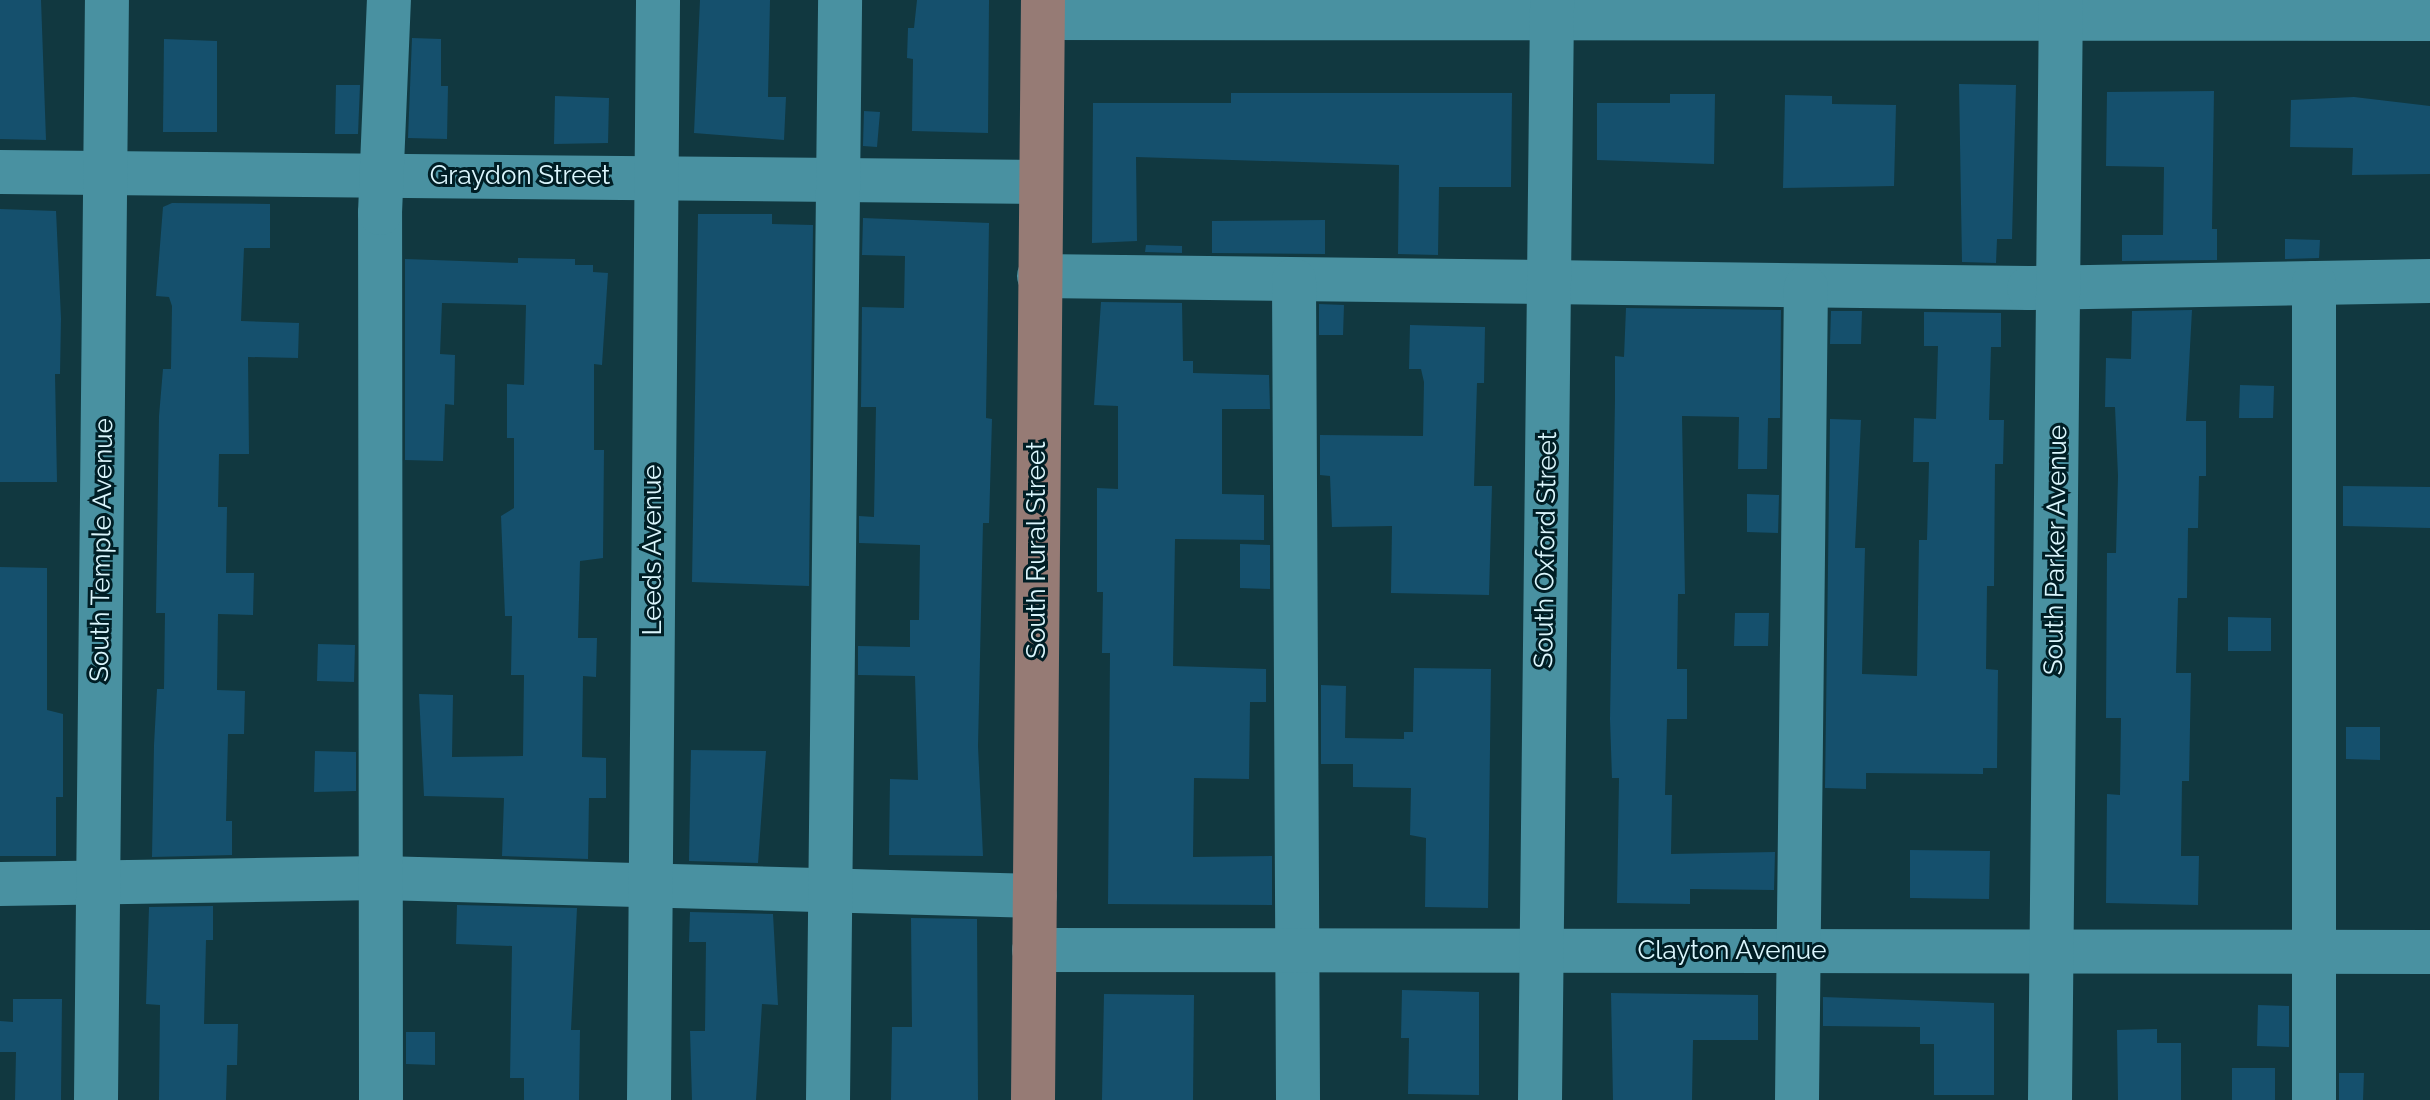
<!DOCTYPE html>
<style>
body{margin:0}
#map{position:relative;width:2430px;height:1100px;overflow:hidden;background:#113840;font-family:Raleway,sans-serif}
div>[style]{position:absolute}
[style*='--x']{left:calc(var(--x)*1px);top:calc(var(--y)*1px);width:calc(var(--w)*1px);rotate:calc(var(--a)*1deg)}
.building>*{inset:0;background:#15506d}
.minor>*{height:44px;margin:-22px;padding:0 22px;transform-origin:22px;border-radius:22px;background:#4991a1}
.major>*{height:44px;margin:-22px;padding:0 22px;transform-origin:22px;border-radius:22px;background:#967b75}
span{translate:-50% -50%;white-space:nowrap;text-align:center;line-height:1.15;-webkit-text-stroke:6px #001e25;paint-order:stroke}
.street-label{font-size:26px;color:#dbf6fd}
</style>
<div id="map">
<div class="building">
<div style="clip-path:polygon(0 0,41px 0,46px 140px,0 139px)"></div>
<div style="clip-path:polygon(700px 0,770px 0,768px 97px,786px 97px,784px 140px,694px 133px)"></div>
<div style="clip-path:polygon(917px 0,989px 0,988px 133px,912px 131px,913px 59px,907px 58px,908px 28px,914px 28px)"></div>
<div style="clip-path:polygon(412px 38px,441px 39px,441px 86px,448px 86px,447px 139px,408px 138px)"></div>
<div style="clip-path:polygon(164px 39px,217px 41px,217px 132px,163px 132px)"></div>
<div style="clip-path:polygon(1959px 84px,2016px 85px,2012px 239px,1997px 239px,1996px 263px,1962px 262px)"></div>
<div style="clip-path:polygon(336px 85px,360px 85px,358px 134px,335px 134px)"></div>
<div style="clip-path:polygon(2214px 91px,2212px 229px,2217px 229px,2217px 260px,2122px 261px,2122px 235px,2163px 235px,2164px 167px,2106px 166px,2107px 92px)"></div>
<div style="clip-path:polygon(1231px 93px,1512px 93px,1511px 187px,1439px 187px,1438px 255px,1398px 254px,1399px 165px,1136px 157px,1137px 241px,1092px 243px,1093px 103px,1231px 103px)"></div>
<div style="clip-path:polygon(1670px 94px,1715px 94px,1714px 164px,1597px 160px,1597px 103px,1670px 103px)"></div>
<div style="clip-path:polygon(1785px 95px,1832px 96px,1832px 104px,1896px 105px,1894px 186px,1783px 188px)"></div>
<div style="clip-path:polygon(555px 96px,609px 98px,608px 143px,554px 144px)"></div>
<div style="clip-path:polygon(2354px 97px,2430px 106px,2430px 174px,2352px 175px,2353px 148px,2290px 147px,2291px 100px)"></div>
<div style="clip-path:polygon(864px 111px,880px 112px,877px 147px,863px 146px)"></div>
<div style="clip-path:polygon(172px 203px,270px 204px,270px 248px,244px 248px,241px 321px,299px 323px,298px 358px,248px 357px,249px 454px,219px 454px,218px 507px,227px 507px,226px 573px,254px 573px,253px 615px,218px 614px,217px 690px,245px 691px,244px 734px,228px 734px,226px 821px,232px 821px,232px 855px,152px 857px,154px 745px,157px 689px,164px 689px,165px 613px,156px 613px,159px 416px,163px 369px,171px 369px,172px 306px,169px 297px,156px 296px,163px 207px)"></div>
<div style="clip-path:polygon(0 209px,56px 211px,61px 318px,60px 374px,55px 374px,57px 482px,0 482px)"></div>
<div style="clip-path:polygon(698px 214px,772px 214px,772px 224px,813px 225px,809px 586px,692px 582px)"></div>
<div style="clip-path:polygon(863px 218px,989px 223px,986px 418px,992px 419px,989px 523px,983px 523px,978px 746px,983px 856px,889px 855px,890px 779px,918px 780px,915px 676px,858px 675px,858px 646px,910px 647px,910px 620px,919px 620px,920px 545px,859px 543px,859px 516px,874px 517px,876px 407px,861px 407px,862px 307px,904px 308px,905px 256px,862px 255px)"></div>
<div style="clip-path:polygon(1325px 220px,1325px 254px,1212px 253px,1212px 221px)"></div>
<div style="clip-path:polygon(2285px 239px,2320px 240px,2319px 258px,2285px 259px)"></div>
<div style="clip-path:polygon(1146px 245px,1182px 246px,1182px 253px,1145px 252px)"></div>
<div style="clip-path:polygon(518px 258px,575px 259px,575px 265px,593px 265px,593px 272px,608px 273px,602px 365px,594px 364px,594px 450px,604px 450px,603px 558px,580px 561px,578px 638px,597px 638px,596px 677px,583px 676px,582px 757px,606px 758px,606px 798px,589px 798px,588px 859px,502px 856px,504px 798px,424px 796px,419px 694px,453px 695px,452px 757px,523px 756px,524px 675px,511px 675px,512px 616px,505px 616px,501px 516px,514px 508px,514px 438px,507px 438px,507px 384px,524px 385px,526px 305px,442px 303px,440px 354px,455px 355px,454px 405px,445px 404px,443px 461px,405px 460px,405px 259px,518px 263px)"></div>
<div style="clip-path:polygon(1101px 302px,1182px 303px,1183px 361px,1193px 361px,1193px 373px,1269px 375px,1270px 409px,1222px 409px,1222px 494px,1264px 495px,1264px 540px,1175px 539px,1173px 666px,1266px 669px,1266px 702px,1250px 702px,1249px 779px,1194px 778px,1193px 857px,1272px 856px,1272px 905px,1108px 904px,1110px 653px,1102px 653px,1103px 592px,1097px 592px,1097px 488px,1118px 489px,1118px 406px,1094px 405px)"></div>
<div style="clip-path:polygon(1319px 304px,1344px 305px,1343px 335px,1319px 335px)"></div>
<div style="clip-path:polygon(1626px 308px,1781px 310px,1780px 418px,1768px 418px,1767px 469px,1738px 469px,1739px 417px,1682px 416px,1685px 594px,1678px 594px,1677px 669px,1687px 669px,1687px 719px,1667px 719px,1665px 795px,1672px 795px,1671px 854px,1775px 852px,1774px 890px,1690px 889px,1690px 904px,1617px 903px,1619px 778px,1612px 778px,1610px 719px,1615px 399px,1615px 356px,1624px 357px)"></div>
<div style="clip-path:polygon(2192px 310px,2186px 421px,2206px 421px,2206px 476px,2199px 476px,2198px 528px,2188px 528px,2187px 598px,2178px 598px,2176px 673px,2191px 673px,2189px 781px,2182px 781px,2181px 856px,2199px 856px,2198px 905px,2106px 903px,2107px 794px,2120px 795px,2121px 718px,2106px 718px,2107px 553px,2116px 553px,2118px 476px,2115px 407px,2105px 407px,2106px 358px,2131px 359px,2132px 311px)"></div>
<div style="clip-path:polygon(1831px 311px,1862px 311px,1861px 344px,1830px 344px)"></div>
<div style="clip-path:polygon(1924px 312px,2001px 313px,2001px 347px,1991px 347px,1989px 420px,2004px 420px,2003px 464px,1995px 464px,1994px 586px,1987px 586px,1986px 669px,1998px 670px,1997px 768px,1983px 768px,1983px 774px,1866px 773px,1866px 789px,1825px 788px,1830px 419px,1861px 420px,1855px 548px,1865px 548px,1862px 674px,1917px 676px,1919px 540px,1927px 540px,1929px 462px,1913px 462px,1914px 418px,1936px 419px,1938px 346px,1924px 346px)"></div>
<div style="clip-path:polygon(1410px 325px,1485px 327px,1484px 383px,1477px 383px,1474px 486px,1492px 486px,1489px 595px,1391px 593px,1392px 526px,1332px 527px,1330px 476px,1320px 475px,1320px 435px,1423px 436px,1424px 382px,1421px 369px,1409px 369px)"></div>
<div style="clip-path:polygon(2240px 385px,2274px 386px,2273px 418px,2239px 418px)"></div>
<div style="clip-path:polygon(2343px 486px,2430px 487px,2430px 528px,2343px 526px)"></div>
<div style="clip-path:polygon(1747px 494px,1779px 495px,1778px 533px,1747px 532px)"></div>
<div style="clip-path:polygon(1240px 544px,1270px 545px,1270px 589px,1240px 588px)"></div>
<div style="clip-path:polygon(0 567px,47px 568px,47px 710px,63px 714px,63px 797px,56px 797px,56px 856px,0 856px)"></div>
<div style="clip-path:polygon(1735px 613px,1769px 613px,1768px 646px,1734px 646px)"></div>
<div style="clip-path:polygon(2228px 617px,2271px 618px,2271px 651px,2228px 651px)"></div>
<div style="clip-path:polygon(318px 644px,355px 645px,354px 682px,317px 681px)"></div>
<div style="clip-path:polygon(1414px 668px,1491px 669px,1488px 908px,1425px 907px,1426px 838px,1410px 835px,1411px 788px,1353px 787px,1353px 764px,1321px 764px,1321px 685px,1346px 686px,1345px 738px,1404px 739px,1404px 732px,1413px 732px)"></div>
<div style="clip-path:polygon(2346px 727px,2380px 727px,2380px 760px,2346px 759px)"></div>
<div style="clip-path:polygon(691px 750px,766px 751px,758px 863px,689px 861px)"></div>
<div style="clip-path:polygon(315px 751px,356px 752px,356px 791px,314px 792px)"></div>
<div style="clip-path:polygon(1910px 850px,1990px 851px,1989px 899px,1910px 898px)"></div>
<div style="clip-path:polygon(457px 905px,577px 908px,571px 1030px,580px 1030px,579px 1100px,524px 1100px,524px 1078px,510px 1078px,512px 946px,456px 944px)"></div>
<div style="clip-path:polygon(213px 906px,213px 940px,206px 940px,204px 1024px,238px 1024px,237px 1065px,227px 1065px,226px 1100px,159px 1100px,160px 1005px,146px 1004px,149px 907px)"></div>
<div style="clip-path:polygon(690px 912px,773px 914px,778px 1005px,762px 1004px,756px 1100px,692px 1100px,690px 1031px,705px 1031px,706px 942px,689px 942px)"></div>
<div style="clip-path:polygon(911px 918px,977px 919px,978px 1100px,891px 1100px,892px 1027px,912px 1027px)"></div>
<div style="clip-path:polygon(1402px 990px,1479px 992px,1479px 1095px,1408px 1094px,1409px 1038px,1401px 1038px)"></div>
<div style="clip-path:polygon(1611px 993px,1758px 995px,1758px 1040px,1693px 1040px,1692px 1100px,1613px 1100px)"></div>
<div style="clip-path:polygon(1104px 994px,1194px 995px,1193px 1100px,1102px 1100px)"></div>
<div style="clip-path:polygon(1823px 997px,1994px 1003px,1994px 1095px,1934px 1095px,1934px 1044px,1920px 1044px,1920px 1027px,1823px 1026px)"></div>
<div style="clip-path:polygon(13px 999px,62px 999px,61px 1100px,15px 1100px,16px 1052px,0 1052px,0 1021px,13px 1022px)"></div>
<div style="clip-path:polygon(2258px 1005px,2289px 1006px,2289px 1047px,2257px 1046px)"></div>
<div style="clip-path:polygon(2157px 1029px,2157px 1043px,2181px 1043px,2181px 1100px,2118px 1100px,2117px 1030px)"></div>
<div style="clip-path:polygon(406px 1032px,435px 1032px,435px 1065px,406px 1064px)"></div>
<div style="clip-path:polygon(2232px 1068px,2275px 1068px,2275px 1100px,2232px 1100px)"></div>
<div style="clip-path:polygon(2339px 1073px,2364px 1073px,2363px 1100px,2339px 1100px)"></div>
</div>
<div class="minor">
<div style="--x:1043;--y:18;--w:1387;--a:0.04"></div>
<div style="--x:0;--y:172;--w:1040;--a:0.55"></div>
<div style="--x:1039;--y:276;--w:990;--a:0.69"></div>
<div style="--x:2029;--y:288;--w:401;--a:-1"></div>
<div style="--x:1294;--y:280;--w:820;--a:89.72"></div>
<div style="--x:0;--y:884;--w:381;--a:-0.9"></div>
<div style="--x:381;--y:878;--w:654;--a:1.58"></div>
<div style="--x:1034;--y:950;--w:1396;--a:0.08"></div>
<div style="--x:96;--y:1100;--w:1100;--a:-89.43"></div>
<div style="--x:381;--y:1100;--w:887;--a:-90.06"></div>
<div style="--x:380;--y:213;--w:213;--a:-87.6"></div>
<div style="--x:649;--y:1100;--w:1100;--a:-89.53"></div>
<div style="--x:828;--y:1100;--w:1100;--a:-89.37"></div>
<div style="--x:1540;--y:1100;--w:1100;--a:-89.37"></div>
<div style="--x:1797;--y:1100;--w:813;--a:-89.37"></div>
<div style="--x:2050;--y:1100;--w:1100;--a:-89.43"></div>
<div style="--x:2314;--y:1100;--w:817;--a:-90"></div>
</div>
<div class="major">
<div style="--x:1033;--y:1100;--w:1100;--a:-89.48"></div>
</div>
<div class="street-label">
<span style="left:520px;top:176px">Graydon Street</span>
<span style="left:102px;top:550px;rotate:-89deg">South Temple Avenue</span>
<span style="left:653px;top:550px;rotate:-90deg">Leeds Avenue</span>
<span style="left:1037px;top:550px;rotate:-90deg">South Rural Street</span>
<span style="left:1546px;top:550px;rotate:-89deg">South Oxford Street</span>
<span style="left:2056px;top:550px;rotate:-89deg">South Parker Avenue</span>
<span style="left:1732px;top:951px">Clayton Avenue</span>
</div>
</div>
